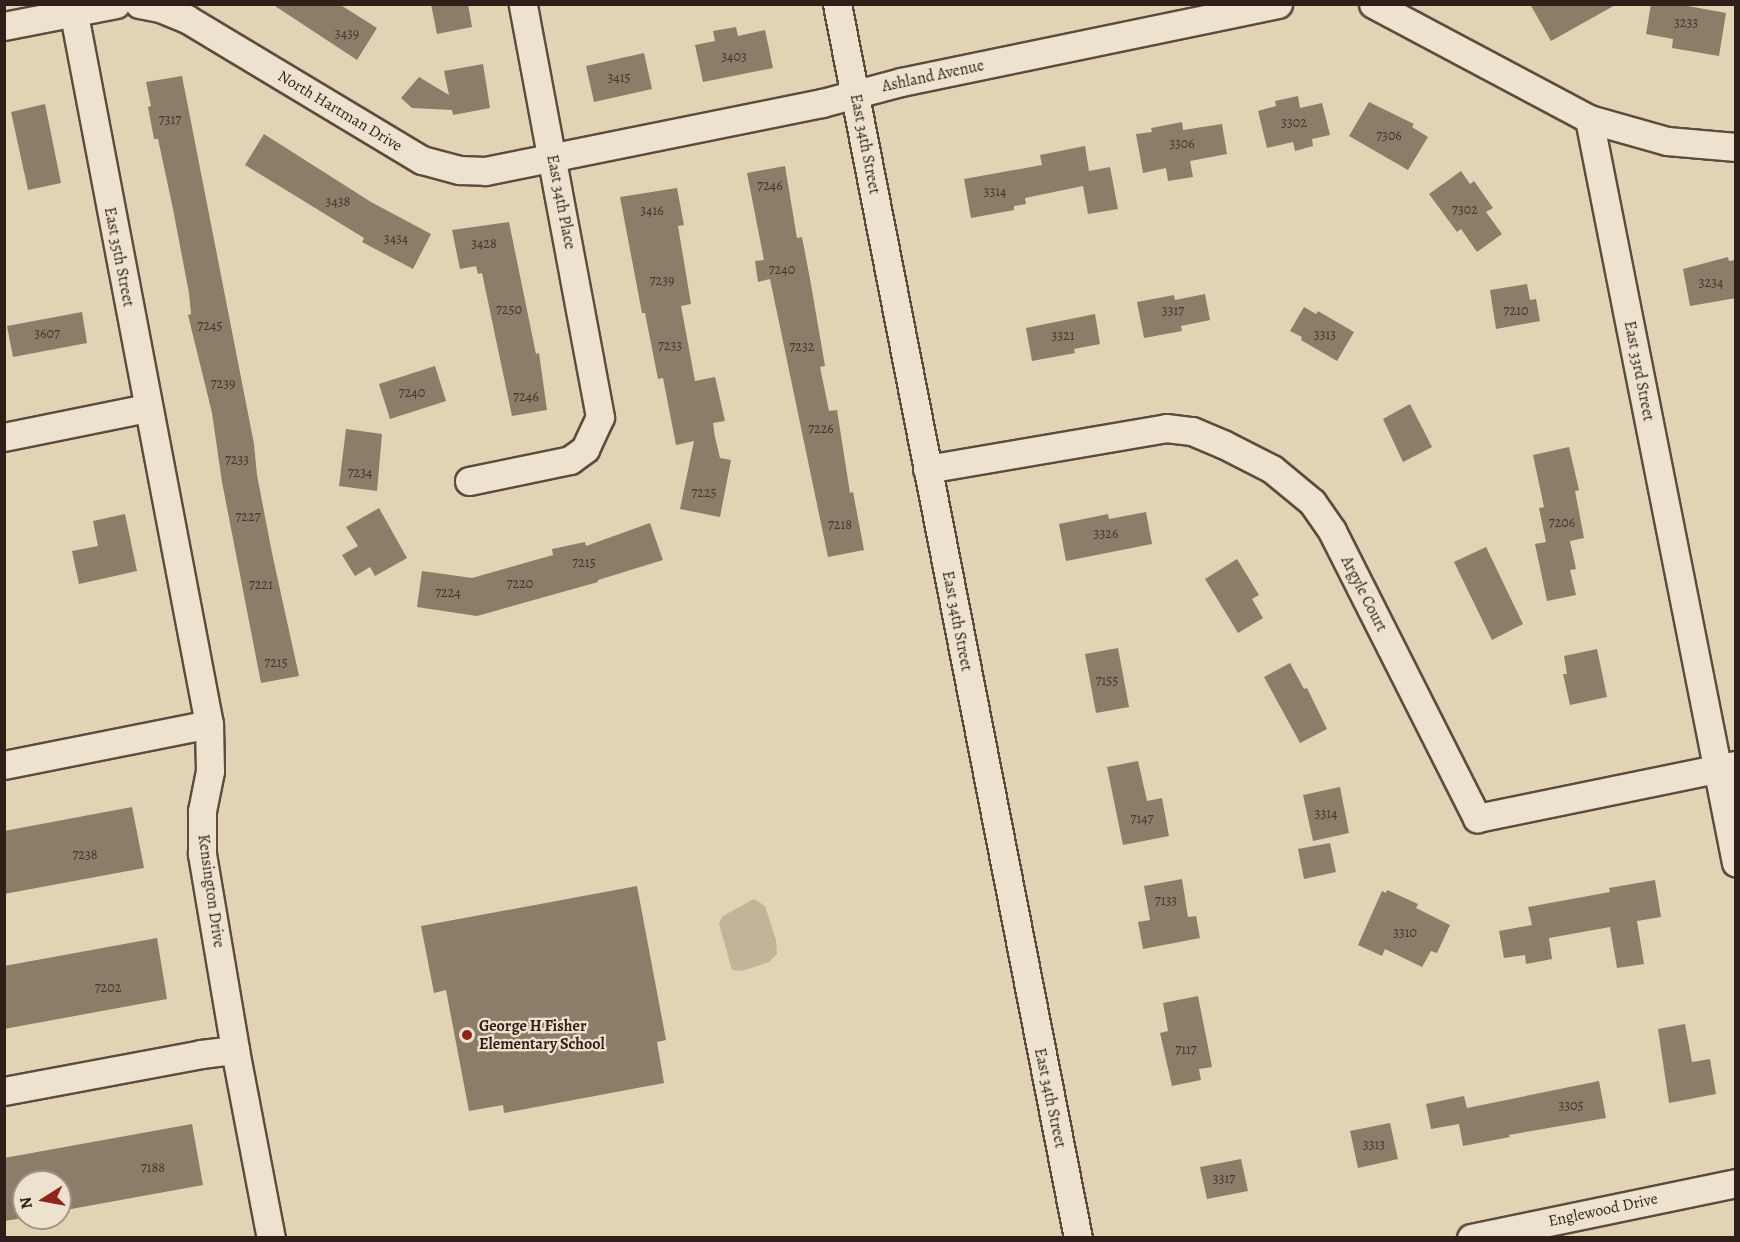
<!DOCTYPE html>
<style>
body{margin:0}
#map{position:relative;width:1740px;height:1242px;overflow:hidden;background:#e1d3b4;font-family:Alegreya,serif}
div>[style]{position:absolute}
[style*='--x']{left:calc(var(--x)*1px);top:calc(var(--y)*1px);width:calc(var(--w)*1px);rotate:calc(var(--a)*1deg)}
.green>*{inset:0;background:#c3b499}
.building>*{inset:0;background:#8c7d69}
.roads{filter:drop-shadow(2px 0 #5c4c3f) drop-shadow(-2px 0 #5c4c3f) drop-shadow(0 2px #5c4c3f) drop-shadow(0 -2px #5c4c3f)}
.minor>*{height:27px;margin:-13.5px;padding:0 13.5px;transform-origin:13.5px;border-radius:13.5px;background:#ece2ce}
.dots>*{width:16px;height:16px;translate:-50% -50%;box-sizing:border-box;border:3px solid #ece2ce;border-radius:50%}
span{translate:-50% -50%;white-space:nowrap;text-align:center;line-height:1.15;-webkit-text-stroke:4.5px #ece2ce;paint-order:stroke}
.number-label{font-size:14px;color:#46362c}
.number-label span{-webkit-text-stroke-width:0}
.street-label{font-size:16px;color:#2f1f18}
.poi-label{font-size:16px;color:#2f1f18;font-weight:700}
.left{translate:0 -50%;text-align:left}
.frame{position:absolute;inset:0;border:6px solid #2f1f18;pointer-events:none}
.north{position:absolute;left:12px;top:1170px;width:60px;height:60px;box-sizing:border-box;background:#ece2ce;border:2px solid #a09485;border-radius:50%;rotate:259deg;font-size:16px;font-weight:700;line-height:24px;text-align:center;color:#2f1f18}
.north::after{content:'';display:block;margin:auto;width:21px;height:27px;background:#8f2418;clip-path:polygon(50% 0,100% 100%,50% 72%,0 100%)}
</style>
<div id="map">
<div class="green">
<div style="clip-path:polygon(754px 899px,765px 906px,776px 940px,777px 954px,769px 962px,742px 971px,732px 970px,719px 924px,723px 916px)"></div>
</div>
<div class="building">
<div style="clip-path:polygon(272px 4px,339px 4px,377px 28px,357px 60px)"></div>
<div style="clip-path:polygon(431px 4px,468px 4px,472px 27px,437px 34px)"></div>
<div style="clip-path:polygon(1530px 4px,1617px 4px,1551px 41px)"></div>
<div style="clip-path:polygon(1651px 4px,1677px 4px,1726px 13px,1719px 56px,1672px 48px,1673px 39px,1646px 34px)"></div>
<div style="clip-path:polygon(736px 27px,738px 36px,765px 30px,773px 68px,703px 82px,695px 45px,715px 41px,713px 31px)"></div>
<div style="clip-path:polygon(644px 53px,652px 89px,594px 102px,586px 66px)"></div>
<div style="clip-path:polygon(483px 64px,490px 108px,453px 115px,452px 110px,412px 108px,401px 98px,419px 77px,449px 95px,444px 71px)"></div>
<div style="clip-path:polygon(182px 76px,254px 444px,257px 475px,272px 553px,299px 676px,261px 683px,222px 482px,212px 413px,188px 315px,191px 314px,189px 293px,173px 209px,158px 139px,154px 139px,148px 107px,151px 106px,146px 82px)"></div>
<div style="clip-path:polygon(1298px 96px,1300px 108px,1322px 103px,1330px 135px,1312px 139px,1313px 146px,1295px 151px,1293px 142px,1267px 148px,1258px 111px,1276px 106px,1275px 101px)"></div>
<div style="clip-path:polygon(1369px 102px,1414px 124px,1412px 127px,1428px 137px,1408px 170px,1349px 136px)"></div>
<div style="clip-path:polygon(45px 104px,61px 183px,28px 190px,11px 112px)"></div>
<div style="clip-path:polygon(1182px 122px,1183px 130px,1222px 124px,1227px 154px,1190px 161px,1193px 177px,1168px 181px,1166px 168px,1143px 173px,1136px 134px,1152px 132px,1151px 128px)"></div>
<div style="clip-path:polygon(264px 134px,371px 202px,431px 234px,413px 269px,362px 242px,364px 238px,245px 165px)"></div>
<div style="clip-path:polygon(1085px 146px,1089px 171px,1110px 167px,1118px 209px,1088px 214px,1083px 186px,1025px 198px,1026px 204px,1014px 206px,1014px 210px,971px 218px,964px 179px,1042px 165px,1040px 155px)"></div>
<div style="clip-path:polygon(785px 166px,797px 238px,802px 237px,810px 279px,825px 366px,820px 367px,829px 411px,837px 410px,850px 493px,853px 492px,864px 550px,828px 557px,770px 279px,758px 282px,755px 261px,764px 260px,747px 173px)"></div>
<div style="clip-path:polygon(1461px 171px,1470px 184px,1474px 181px,1493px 208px,1486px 212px,1502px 234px,1477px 252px,1461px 229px,1457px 232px,1429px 194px)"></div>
<div style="clip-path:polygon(677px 188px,684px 225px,678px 226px,691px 304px,681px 306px,695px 381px,715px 377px,725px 421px,713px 423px,715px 437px,720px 458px,731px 460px,720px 517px,680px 509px,694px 441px,676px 445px,663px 378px,658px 379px,645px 313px,642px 313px,620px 197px)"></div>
<div style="clip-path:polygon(509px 222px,536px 354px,539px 353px,547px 410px,512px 416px,482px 273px,478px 274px,476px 266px,460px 269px,452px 230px)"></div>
<div style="clip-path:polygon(1728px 257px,1729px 261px,1736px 260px,1736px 298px,1690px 306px,1683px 269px)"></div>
<div style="clip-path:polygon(1527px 284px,1530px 300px,1536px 299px,1540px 321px,1496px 329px,1490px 290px)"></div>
<div style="clip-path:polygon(1205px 294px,1210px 320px,1181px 326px,1182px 331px,1144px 338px,1137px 302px,1174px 295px,1175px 300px)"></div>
<div style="clip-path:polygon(1304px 307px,1316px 314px,1318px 311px,1354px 332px,1337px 361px,1301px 340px,1302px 337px,1290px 331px)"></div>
<div style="clip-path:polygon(82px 312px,87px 343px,13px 357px,7px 326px)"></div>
<div style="clip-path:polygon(1095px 314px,1100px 344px,1074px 349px,1075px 353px,1032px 361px,1026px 328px)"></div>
<div style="clip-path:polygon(435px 366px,446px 401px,390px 419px,379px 384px)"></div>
<div style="clip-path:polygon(1410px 404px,1432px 447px,1403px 462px,1383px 419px)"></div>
<div style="clip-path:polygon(346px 429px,382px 434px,377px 491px,339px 486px)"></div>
<div style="clip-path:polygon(1569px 447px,1579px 490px,1575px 491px,1584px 538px,1570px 541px,1576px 569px,1570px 570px,1576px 595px,1547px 601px,1535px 544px,1546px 542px,1539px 508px,1544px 507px,1533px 455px)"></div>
<div style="clip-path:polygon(379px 508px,407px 558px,375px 576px,370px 567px,355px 576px,342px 555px,358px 546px,346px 527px)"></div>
<div style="clip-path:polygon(1146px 512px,1152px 544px,1066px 561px,1059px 524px,1108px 514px,1109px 519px)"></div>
<div style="clip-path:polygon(125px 514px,137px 571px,79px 584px,72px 551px,98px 546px,93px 521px)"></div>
<div style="clip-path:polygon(650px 523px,663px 560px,598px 580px,598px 582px,477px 616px,417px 607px,422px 571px,472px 578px,553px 555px,552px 549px,585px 542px,586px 546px)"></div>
<div style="clip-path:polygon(1486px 547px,1523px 624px,1492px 640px,1454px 562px)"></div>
<div style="clip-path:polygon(1237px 559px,1259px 595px,1252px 599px,1263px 618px,1238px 633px,1205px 579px)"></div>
<div style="clip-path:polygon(1118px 648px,1129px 707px,1096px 713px,1085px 654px)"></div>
<div style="clip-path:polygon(1597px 649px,1607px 697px,1570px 705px,1563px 674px,1567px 674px,1564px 656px)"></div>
<div style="clip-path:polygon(1290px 663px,1304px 689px,1307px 688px,1327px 729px,1300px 743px,1264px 677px)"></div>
<div style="clip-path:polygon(1138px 761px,1147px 801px,1162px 798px,1169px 836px,1123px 845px,1107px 767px)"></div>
<div style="clip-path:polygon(1340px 787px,1349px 833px,1313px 841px,1303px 795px)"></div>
<div style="clip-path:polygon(132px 807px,144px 868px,4px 894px,4px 831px)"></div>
<div style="clip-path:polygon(1330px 843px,1336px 872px,1304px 879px,1298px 849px)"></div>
<div style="clip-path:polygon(1182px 879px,1188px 917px,1196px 916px,1200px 938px,1143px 949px,1138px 922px,1150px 920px,1144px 886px)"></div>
<div style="clip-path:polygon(1655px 880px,1661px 917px,1637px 921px,1644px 964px,1617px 968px,1610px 927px,1549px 938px,1552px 959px,1526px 964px,1525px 955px,1504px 958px,1499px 931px,1532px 925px,1528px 907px,1610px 892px,1609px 888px)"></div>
<div style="clip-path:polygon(637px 886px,666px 1040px,657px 1042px,664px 1083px,504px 1113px,503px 1105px,469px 1111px,446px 990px,434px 993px,421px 926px)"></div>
<div style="clip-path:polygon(1387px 890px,1418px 904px,1416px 908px,1450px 925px,1437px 953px,1431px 951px,1422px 967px,1385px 949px,1382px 956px,1358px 945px,1382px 891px,1386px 893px)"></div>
<div style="clip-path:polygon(157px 938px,167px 999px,4px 1029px,4px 966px)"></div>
<div style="clip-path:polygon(1198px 996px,1212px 1067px,1199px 1069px,1201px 1080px,1172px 1086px,1160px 1033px,1168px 1031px,1163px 1003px)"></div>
<div style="clip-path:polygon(1685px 1024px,1692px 1062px,1710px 1059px,1716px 1094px,1669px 1103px,1658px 1029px)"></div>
<div style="clip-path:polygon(1599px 1081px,1606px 1118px,1509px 1135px,1510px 1137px,1463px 1146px,1459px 1124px,1431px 1129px,1426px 1104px,1464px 1096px,1467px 1108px)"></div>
<div style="clip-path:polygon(1390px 1123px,1398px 1159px,1358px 1168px,1350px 1131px)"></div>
<div style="clip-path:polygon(192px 1124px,203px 1185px,60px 1211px,60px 1182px,24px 1182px,24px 1218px,4px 1221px,4px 1158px)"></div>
<div style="clip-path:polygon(1241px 1159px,1248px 1191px,1207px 1199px,1200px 1167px)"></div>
</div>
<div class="roads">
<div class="minor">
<div style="--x:72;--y:4;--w:733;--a:79.23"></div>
<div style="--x:209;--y:724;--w:47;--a:88.8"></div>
<div style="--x:210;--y:771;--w:41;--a:101.3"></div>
<div style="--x:202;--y:811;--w:43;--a:90"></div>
<div style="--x:202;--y:854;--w:199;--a:80.4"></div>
<div style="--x:235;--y:1050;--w:191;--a:79.2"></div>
<div style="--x:139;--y:4;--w:21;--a:11"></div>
<div style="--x:160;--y:8;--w:29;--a:22"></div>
<div style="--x:187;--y:19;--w:274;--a:31"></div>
<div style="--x:422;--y:160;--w:39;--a:15"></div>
<div style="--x:460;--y:170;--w:25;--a:2"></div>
<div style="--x:485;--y:171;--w:344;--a:-11.4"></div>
<div style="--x:822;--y:103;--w:82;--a:-14.9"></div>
<div style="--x:901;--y:82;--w:385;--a:-11.7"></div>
<div style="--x:837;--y:4;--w:1257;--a:78.95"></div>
<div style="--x:1373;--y:4;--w:245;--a:28"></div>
<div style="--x:1589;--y:119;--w:758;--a:78.82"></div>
<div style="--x:4;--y:26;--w:114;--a:-11.1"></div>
<div style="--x:1589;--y:119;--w:81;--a:15.8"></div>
<div style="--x:1667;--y:141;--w:69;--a:5"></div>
<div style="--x:4;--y:437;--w:146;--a:-11.5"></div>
<div style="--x:927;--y:469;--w:242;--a:-9.7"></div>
<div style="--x:1166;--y:428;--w:26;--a:7"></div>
<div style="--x:1192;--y:431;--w:34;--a:23"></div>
<div style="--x:1223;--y:444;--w:55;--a:27"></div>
<div style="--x:1272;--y:469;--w:52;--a:39.5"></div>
<div style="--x:1312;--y:502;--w:35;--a:55"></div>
<div style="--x:1332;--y:531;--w:322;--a:63.2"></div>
<div style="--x:1477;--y:818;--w:264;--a:-11.6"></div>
<div style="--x:469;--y:481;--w:103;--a:-11.7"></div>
<div style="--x:570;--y:460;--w:19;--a:-36"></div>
<div style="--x:585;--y:449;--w:35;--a:-65"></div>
<div style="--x:600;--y:417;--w:420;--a:-100.6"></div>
<div style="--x:4;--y:765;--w:209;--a:-11.3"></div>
<div style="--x:4;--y:1091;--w:200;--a:-10.6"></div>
<div style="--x:201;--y:1054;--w:34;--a:-7"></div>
<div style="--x:1471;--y:1238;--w:271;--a:-11.7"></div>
</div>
</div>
<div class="dots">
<div style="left:467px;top:1035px;background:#8f2418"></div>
</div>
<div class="number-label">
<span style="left:1686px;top:23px">3233</span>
<span style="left:347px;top:34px">3439</span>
<span style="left:734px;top:57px">3403</span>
<span style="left:619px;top:78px">3415</span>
<span style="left:170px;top:120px">7317</span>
<span style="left:1294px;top:123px">3302</span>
<span style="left:1389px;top:136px">7306</span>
<span style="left:1182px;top:144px">3306</span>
<span style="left:770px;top:186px">7246</span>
<span style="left:995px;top:192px">3314</span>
<span style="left:338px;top:202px">3438</span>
<span style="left:1465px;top:210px">7302</span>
<span style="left:652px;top:211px">3416</span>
<span style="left:396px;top:239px">3434</span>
<span style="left:484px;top:244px">3428</span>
<span style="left:782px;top:270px">7240</span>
<span style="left:662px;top:281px">7239</span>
<span style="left:1711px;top:283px">3234</span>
<span style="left:509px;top:310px">7250</span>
<span style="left:1173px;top:311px">3317</span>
<span style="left:1516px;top:311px">7210</span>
<span style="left:210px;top:326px">7245</span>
<span style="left:47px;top:334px">3607</span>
<span style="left:1325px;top:335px">3313</span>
<span style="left:1063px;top:336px">3321</span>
<span style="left:670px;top:346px">7233</span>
<span style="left:802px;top:347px">7232</span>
<span style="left:223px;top:384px">7239</span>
<span style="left:412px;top:393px">7240</span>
<span style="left:526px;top:397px">7246</span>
<span style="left:821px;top:429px">7226</span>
<span style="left:237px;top:460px">7233</span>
<span style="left:360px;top:473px">7234</span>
<span style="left:704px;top:493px">7225</span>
<span style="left:248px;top:517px">7227</span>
<span style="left:1562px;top:523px">7206</span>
<span style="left:840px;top:525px">7218</span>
<span style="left:1106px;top:534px">3326</span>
<span style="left:584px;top:563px">7215</span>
<span style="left:520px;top:584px">7220</span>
<span style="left:261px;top:585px">7221</span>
<span style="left:448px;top:593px">7224</span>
<span style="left:276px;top:663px">7215</span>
<span style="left:1107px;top:681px">7155</span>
<span style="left:1326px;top:814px">3314</span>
<span style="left:1142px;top:819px">7147</span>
<span style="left:85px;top:855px">7238</span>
<span style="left:1166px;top:901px">7133</span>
<span style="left:1405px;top:933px">3310</span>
<span style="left:108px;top:988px">7202</span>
<span style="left:1186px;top:1050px">7117</span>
<span style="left:1571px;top:1106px">3305</span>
<span style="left:1374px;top:1145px">3313</span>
<span style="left:153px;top:1168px">7188</span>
<span style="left:1224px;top:1179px">3317</span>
</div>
<div class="street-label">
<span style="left:933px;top:76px;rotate:-12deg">Ashland Avenue</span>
<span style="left:340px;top:111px;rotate:31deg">North Hartman Drive</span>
<span style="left:865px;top:144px;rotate:79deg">East 34th Street</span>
<span style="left:561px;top:202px;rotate:79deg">East 34th Place</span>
<span style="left:119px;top:257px;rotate:79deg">East 35th Street</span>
<span style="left:1639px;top:371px;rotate:79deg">East 33rd Street</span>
<span style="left:1364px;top:594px;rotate:63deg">Argyle Court</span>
<span style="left:957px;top:621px;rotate:79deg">East 34th Street</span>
<span style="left:211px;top:891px;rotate:82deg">Kensington Drive</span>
<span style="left:1050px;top:1098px;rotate:78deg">East 34th Street</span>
<span style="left:1603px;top:1210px;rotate:-12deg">Englewood Drive</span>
</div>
<div class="poi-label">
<span class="left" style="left:479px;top:1035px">George H Fisher<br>Elementary School</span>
</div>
<div class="frame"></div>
<div class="north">N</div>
</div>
